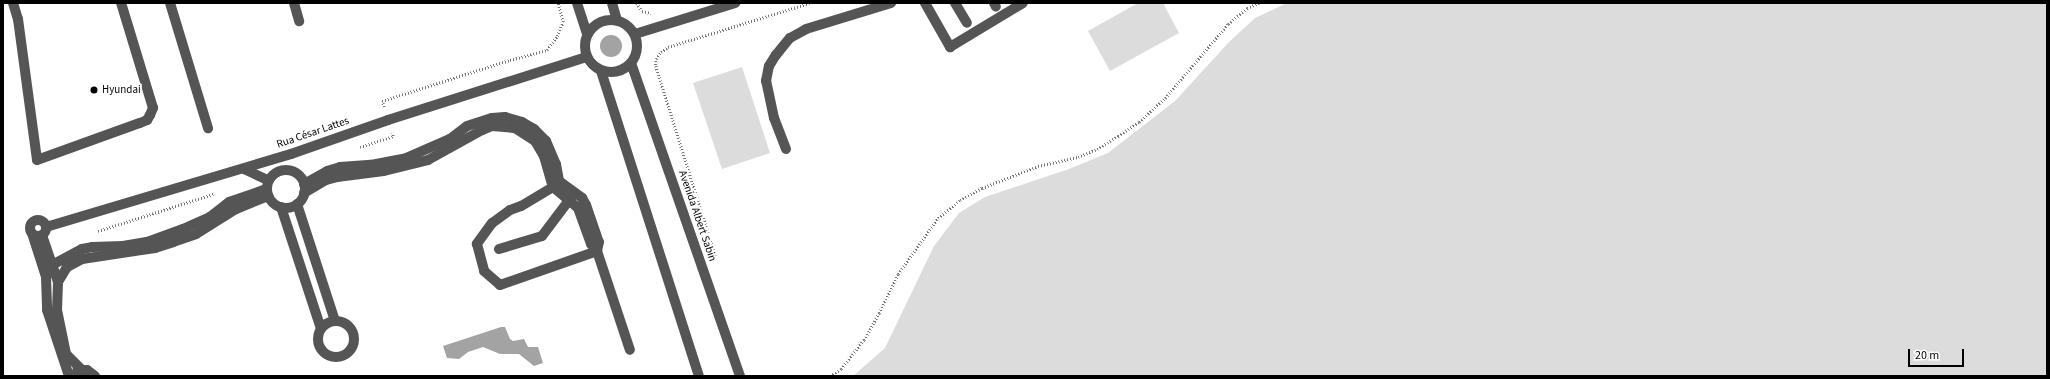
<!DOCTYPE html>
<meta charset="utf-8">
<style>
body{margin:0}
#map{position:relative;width:2050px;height:379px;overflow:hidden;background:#fff;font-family:"Source Sans 3",sans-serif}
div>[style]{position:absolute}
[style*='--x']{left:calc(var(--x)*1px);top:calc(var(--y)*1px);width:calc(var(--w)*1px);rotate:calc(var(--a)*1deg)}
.green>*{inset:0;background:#dcdcdc}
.water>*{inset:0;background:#a3a3a3}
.round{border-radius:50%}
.path>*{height:2.5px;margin-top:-1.25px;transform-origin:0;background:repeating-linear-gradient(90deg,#777 0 1px,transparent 0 3px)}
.minor>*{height:10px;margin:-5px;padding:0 5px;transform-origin:5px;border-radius:5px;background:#555}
.minor>.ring{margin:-5px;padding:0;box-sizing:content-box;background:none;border:10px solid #555;border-radius:50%}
.dots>*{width:11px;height:11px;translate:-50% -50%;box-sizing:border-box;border:2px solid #fff;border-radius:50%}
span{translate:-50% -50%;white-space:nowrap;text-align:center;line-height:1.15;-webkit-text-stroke:4px #fff;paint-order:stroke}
.poi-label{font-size:11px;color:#000}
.left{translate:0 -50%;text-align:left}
.street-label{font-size:11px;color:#000}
.frame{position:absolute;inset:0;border:4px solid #000;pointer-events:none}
.scale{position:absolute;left:1908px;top:349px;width:56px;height:18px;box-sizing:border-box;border:2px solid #000;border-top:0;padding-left:5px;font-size:12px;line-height:14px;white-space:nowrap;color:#000;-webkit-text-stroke:3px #fff;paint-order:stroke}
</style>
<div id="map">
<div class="green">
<div style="clip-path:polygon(1138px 3px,1163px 3px,1179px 33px,1110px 71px,1088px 31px)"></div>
<div style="clip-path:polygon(2047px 3px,2047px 376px,853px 376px,885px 348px,934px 246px,959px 213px,985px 197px,1069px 169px,1108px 153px,1175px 101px,1229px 42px,1255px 18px,1285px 4px)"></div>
<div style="clip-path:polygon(742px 67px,770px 153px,722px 169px,693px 83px)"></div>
</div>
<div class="water">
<div class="round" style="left:600px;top:35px;width:22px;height:22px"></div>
<div style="clip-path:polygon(501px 327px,505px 327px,510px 339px,513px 341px,524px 339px,528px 347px,538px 347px,543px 363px,534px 366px,519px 354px,500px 354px,483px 347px,468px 352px,459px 359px,447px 358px,443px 346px)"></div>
</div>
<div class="path">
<div style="--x:637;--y:3;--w:9;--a:58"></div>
<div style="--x:642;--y:11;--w:9;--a:13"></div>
<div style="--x:384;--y:107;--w:6;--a:-108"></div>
<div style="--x:382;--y:101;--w:134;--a:-17.8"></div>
<div style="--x:510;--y:60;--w:38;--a:-15"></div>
<div style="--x:547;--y:50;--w:17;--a:-54"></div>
<div style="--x:557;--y:36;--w:15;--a:-67"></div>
<div style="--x:563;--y:22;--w:20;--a:-105"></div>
<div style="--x:360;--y:147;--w:35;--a:-18"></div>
<div style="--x:393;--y:136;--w:3;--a:-108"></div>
<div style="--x:98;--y:231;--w:121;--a:-17.8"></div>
<div style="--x:715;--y:256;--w:200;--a:-107.4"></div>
<div style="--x:655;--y:65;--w:6;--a:-81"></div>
<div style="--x:656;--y:59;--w:9;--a:-54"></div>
<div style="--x:661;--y:52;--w:9;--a:-36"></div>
<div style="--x:668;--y:47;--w:148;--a:-17.3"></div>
<div style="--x:830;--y:376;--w:13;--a:-32"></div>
<div style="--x:841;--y:369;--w:37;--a:-52"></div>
<div style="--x:864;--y:340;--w:31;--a:-61"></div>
<div style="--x:879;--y:313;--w:43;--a:-64"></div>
<div style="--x:898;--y:274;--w:69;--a:-54.5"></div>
<div style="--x:938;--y:218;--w:28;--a:-39"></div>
<div style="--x:960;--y:200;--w:25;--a:-29"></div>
<div style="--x:982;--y:188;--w:60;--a:-21.4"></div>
<div style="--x:1038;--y:166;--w:41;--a:-12.7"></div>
<div style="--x:1078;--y:157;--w:21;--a:-23"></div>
<div style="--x:1097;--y:149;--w:25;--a:-32"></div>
<div style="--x:1118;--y:136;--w:25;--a:-34"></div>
<div style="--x:1139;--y:122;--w:35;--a:-43"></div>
<div style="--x:1165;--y:98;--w:97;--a:-49.6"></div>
<div style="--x:1228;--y:24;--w:25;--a:-40"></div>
<div style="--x:1247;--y:8;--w:13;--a:-23"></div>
</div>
<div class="minor">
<div style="--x:13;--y:3;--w:17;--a:73"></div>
<div style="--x:18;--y:19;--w:142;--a:82.3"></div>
<div style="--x:37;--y:160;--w:109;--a:-19.8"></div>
<div style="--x:140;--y:123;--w:8;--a:-23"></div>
<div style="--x:147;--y:120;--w:6;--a:-59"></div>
<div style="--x:150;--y:115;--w:8;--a:-67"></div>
<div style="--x:153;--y:108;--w:110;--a:-106.9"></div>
<div style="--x:170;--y:3;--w:131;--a:73.1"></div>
<div style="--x:294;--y:3;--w:19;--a:74"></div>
<div style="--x:577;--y:3;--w:33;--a:72"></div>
<div style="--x:612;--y:3;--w:18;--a:74"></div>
<div style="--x:925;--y:3;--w:51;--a:60.4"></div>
<div style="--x:950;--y:47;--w:85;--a:-31.1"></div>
<div style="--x:955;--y:3;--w:23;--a:59"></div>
<div style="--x:994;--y:3;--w:4;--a:63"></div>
<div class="ring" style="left:585px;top:20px;width:42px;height:42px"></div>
<div style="--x:635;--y:34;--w:105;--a:-17.2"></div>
<div style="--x:631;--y:63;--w:331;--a:70.8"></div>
<div style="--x:601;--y:71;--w:320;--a:72.2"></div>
<div style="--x:786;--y:149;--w:33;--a:-111"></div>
<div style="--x:774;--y:118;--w:38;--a:-102"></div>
<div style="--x:766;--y:81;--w:15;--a:-79"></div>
<div style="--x:769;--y:66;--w:13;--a:-58"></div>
<div style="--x:776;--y:55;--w:22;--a:-51"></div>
<div style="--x:790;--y:38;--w:18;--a:-29"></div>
<div style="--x:806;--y:29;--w:89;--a:-17"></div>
<div style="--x:244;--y:169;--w:26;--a:25"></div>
<div class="ring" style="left:267px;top:170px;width:28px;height:28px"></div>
<div style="--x:304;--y:184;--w:26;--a:-29"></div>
<div style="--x:327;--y:171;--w:14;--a:-17"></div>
<div style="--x:340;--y:167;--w:31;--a:-4"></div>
<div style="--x:371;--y:165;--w:36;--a:-11"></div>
<div style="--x:406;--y:158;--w:48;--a:-23.4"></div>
<div style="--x:450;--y:139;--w:21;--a:-37"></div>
<div style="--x:467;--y:126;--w:26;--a:-18"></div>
<div style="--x:492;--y:118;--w:13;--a:-4"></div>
<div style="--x:505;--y:117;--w:18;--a:16"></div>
<div style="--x:522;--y:122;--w:14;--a:30"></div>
<div style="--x:534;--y:129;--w:17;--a:45"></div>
<div style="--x:546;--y:141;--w:25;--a:67"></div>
<div style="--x:556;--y:164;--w:17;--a:80"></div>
<div style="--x:559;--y:181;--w:29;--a:36"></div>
<div style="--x:582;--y:198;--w:8;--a:60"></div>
<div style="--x:586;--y:205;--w:39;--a:71"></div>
<div style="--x:599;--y:242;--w:9;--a:103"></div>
<div style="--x:553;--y:187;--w:37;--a:149"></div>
<div style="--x:521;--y:206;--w:12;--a:160"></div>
<div style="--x:510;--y:210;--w:22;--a:144"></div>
<div style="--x:492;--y:223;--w:26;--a:126"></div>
<div style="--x:477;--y:244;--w:28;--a:75"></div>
<div style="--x:484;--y:271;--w:21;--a:41"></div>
<div style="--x:500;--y:285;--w:103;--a:-19.3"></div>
<div style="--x:304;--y:193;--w:26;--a:-31"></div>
<div style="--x:326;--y:180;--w:11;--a:-15"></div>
<div style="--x:337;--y:177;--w:47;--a:-7.3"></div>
<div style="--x:384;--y:171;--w:45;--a:-14"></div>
<div style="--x:428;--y:160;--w:62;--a:-29.1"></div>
<div style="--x:482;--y:130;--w:11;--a:-22"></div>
<div style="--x:492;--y:126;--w:23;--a:5"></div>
<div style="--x:515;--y:128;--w:24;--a:33"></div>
<div style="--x:535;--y:141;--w:17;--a:59"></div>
<div style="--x:544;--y:156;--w:32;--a:74"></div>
<div style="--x:553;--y:187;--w:33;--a:40"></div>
<div style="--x:578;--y:208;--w:38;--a:70"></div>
<div style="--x:591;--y:244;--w:9;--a:49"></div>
<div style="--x:597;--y:251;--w:104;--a:71.6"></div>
<div style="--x:297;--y:204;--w:123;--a:72"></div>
<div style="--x:281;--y:207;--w:128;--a:71.8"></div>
<div class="ring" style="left:30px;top:220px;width:6px;height:6px"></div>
<div style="--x:46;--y:227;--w:256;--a:-16.6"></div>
<div style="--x:291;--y:154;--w:103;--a:-19.3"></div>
<div style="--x:388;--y:120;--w:209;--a:-17.6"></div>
<div style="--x:32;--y:233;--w:46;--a:72.3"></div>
<div style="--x:46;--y:277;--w:33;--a:88"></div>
<div style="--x:47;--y:310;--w:70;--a:71.6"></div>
<div style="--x:42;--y:235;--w:50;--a:71.2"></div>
<div style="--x:58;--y:282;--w:28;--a:92"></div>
<div style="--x:57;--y:310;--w:45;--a:78.4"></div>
<div style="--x:66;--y:354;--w:23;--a:45"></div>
<div style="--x:499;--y:249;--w:45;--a:-16.8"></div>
<div style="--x:542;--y:236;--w:51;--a:-52.9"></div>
<div style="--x:52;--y:265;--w:34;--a:-28"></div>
<div style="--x:82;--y:249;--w:10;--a:-11"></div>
<div style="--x:92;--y:247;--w:31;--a:-2"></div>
<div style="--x:123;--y:246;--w:27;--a:-10"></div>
<div style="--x:150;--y:241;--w:35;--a:-20"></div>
<div style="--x:183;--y:229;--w:30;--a:-24"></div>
<div style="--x:210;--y:217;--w:24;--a:-38"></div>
<div style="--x:229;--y:202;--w:39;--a:-19"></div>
<div style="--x:58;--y:282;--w:17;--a:-59"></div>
<div style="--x:67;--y:267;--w:17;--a:-28"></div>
<div style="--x:82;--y:259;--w:74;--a:-8.6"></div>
<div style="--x:155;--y:248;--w:19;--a:-18"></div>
<div style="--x:173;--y:242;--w:24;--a:-19"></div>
<div style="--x:196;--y:234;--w:47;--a:-32"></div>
<div style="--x:236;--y:209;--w:35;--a:-22"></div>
<div class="ring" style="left:318px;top:321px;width:26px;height:26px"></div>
<div style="--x:77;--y:371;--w:10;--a:-6"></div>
<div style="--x:87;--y:370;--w:10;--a:37"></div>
</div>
<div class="dots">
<div style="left:94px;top:90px;background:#000"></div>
</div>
<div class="poi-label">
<span class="left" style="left:102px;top:90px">Hyundai</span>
</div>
<div class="street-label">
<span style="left:313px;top:133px;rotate:-19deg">Rua César Lattes</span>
<span style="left:697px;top:216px;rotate:71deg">Avenida Albert Sabin</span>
</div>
<div class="frame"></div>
<div class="scale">20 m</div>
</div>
